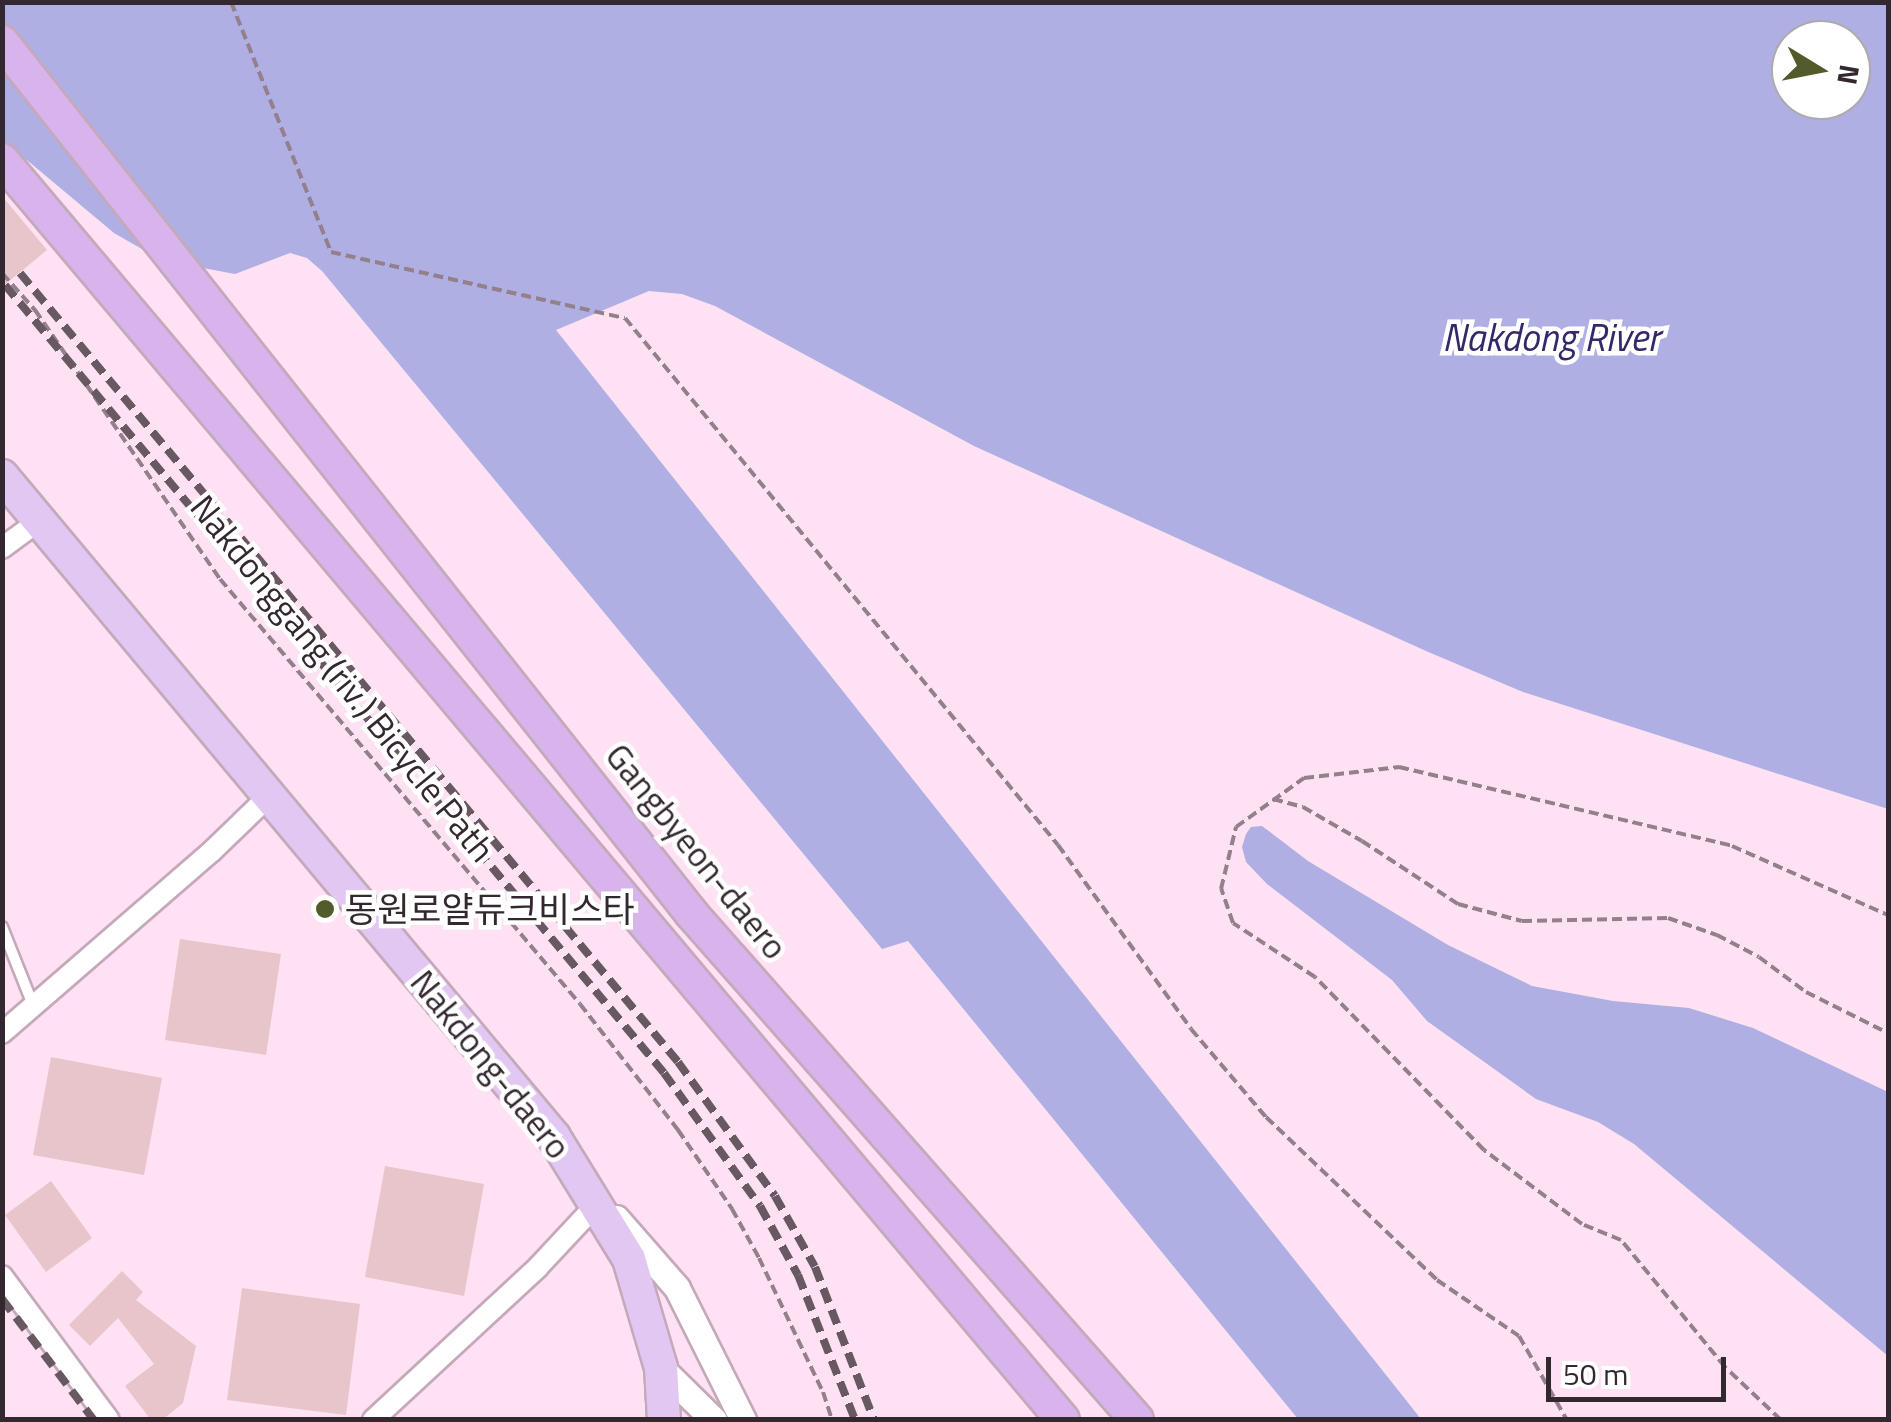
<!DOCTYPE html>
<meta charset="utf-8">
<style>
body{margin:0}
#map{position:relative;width:1891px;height:1422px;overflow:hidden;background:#fee1f3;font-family:"Titillium Web","Noto Sans KR",sans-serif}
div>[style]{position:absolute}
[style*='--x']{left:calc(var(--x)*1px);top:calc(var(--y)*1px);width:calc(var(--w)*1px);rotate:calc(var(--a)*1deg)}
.water>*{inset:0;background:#afafe4}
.building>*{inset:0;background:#e8c5ca}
.path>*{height:4px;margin-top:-2px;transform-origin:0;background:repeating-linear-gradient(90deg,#94808d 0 10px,transparent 0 15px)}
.roads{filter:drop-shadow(2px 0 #c5a9bb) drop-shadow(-2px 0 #c5a9bb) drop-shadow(0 2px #c5a9bb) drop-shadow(0 -2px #c5a9bb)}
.service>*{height:10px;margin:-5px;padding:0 5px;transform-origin:5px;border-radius:5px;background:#fff}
.minor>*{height:20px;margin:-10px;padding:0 10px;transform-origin:10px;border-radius:10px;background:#fff}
.tertiary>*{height:25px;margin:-12.5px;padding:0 12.5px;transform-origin:12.5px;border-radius:12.5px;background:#fff}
.primary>*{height:32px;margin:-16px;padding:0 16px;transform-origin:16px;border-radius:16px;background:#e1c7f1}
.trunk>*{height:32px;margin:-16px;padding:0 16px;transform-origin:16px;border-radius:16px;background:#d7b4ec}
.rail>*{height:8px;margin-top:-4px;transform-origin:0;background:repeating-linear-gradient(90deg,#685862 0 15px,transparent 0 23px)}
.dots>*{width:28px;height:28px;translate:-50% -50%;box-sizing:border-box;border:5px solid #fff;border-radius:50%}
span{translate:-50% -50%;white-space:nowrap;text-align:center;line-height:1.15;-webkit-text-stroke:9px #fff;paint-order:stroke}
.street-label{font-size:35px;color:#33282f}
.poi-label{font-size:35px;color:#33282f}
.left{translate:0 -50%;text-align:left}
.water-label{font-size:38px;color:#312968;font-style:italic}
.frame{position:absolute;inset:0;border:5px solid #33282f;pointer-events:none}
.north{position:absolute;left:1771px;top:20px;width:100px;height:100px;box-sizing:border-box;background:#fff;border:2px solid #ada9ac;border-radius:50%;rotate:100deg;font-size:28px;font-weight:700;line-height:40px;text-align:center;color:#33282f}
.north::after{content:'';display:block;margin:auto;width:35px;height:45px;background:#525b2a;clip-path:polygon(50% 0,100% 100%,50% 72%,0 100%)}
.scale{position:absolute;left:1546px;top:1357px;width:180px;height:45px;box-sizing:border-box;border:5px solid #33282f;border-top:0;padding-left:12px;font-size:30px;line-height:35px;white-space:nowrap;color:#33282f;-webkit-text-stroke:8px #fff;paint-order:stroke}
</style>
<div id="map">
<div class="water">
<div style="clip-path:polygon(evenodd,3px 3px,1888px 3px,1888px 809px,1523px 692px,1426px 651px,974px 446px,715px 306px,682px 294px,649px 291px,556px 330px,1421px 1419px,1298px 1419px,908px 941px,882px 949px,322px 271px,307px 258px,290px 253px,235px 274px,161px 260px,114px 233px,3px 140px,3px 3px,1791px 40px,1851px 40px,1851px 100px,1791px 100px,1791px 40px)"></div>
<div style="clip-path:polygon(1262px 826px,1308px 861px,1448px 945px,1532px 986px,1613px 1001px,1689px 1008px,1753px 1028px,1888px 1092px,1888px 1356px,1634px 1144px,1598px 1122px,1536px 1099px,1427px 1021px,1392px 980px,1267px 884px,1246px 862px,1242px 847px,1246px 834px,1251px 827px)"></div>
</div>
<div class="building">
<div style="clip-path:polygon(2px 196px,47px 250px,2px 287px)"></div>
<div style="clip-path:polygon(180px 939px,281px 954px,266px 1055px,165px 1040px)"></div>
<div style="clip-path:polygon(51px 1057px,162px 1078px,144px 1175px,33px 1155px)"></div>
<div style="clip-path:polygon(385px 1166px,484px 1184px,464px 1296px,365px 1277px)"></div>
<div style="clip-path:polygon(51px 1181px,92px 1238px,46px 1272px,5px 1215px)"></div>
<div style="clip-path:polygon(122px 1271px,143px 1292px,136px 1300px,196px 1346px,183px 1403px,162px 1420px,151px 1420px,125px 1386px,154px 1364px,118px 1318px,90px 1346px,69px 1325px)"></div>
<div style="clip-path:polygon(242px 1288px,360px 1304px,346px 1415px,227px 1400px)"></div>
</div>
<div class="path">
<div style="--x:231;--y:2;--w:269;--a:68.2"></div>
<div style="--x:331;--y:252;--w:301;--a:12.7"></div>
<div style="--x:625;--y:318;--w:682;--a:50.59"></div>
<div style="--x:1058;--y:845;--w:227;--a:54.1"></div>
<div style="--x:1191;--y:1029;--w:116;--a:49.6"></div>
<div style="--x:1266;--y:1117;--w:236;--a:43.6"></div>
<div style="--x:1437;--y:1280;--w:99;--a:34.3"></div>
<div style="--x:1519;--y:1336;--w:97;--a:60.3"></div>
<div style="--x:2;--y:273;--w:50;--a:48.3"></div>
<div style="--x:35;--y:310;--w:326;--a:55.5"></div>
<div style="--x:220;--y:579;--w:557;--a:49.73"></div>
<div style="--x:580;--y:1004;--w:160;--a:52.1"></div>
<div style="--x:678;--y:1130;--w:96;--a:55.6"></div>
<div style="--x:732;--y:1209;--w:56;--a:61.1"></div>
<div style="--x:759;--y:1258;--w:148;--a:64.5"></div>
<div style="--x:823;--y:1392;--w:29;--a:72"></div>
<div style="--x:1273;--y:799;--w:31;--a:15"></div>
<div style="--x:1303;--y:807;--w:68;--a:30"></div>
<div style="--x:1362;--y:841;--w:115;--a:33.3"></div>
<div style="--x:1458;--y:904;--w:66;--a:14.9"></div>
<div style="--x:1522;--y:921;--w:146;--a:-1.2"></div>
<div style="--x:1668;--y:918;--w:52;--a:19.1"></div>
<div style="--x:1717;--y:935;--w:47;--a:27.6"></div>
<div style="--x:1759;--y:957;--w:59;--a:36.7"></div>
<div style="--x:1806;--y:992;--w:92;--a:26.6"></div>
<div style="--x:1781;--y:1420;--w:77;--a:-136.6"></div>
<div style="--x:1725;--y:1367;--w:164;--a:-129.3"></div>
<div style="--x:1621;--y:1240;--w:42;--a:-157.7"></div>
<div style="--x:1582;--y:1224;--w:123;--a:-142.9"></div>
<div style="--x:1484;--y:1150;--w:242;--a:-134.3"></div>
<div style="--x:1315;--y:977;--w:98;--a:-146.6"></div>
<div style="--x:1233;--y:923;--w:36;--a:-109"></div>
<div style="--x:1221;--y:889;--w:64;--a:-76.4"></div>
<div style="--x:1236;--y:827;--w:84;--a:-35.8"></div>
<div style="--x:1304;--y:778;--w:96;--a:-6.6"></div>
<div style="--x:1399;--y:767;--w:342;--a:13.3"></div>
<div style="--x:1732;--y:846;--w:171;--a:23.9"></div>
</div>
<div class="roads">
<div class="service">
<div style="--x:2;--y:927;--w:84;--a:68.3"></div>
</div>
<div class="minor">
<div style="--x:2;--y:548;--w:47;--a:-36.4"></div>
<div style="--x:2;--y:1033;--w:276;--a:-40.9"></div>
<div style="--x:211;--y:852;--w:82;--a:-44"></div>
<div style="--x:2;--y:1276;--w:179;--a:53.4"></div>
<div style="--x:373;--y:1420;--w:225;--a:-42.8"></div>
<div style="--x:538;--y:1267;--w:86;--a:-46.9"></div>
</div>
<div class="tertiary">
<div style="--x:616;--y:1218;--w:93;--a:48.9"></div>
<div style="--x:677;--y:1288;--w:148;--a:63.4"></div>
<div style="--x:661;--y:1368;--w:74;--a:44.5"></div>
</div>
<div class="primary">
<div style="--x:2;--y:476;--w:861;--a:50.13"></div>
<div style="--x:554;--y:1137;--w:143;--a:58.4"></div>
<div style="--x:629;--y:1259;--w:114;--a:73.6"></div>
<div style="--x:661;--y:1368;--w:52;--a:86.7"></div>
</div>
<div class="trunk">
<div style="--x:2;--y:42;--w:1111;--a:51.65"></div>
<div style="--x:691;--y:913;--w:675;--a:48.66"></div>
<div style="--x:2;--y:160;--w:1647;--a:49.9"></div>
</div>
</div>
<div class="rail">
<div style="--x:20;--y:273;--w:1027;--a:50.17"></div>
<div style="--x:678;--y:1062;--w:165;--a:54.1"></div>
<div style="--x:775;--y:1196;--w:81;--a:60.6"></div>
<div style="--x:815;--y:1267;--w:164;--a:68.9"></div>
<div style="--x:5;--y:285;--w:1027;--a:50.09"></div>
<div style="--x:664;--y:1073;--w:164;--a:54.2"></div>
<div style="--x:760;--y:1206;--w:79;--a:61.2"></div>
<div style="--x:798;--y:1275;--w:156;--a:68.5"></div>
<div style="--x:2;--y:1299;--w:152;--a:52.8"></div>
</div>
<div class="dots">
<div style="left:325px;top:909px;background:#525b2a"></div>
</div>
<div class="street-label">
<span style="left:343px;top:678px;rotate:51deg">Nakdonggang (riv.) Bicycle Path</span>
<span style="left:697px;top:851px;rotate:51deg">Gangbyeon-daero</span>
<span style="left:491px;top:1064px;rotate:51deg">Nakdong-daero</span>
</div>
<div class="poi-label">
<span class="left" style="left:345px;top:909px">동원로얄듀크비스타</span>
</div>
<div class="water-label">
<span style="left:1551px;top:338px">Nakdong River</span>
</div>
<div class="frame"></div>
<div class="north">N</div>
<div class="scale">50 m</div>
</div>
